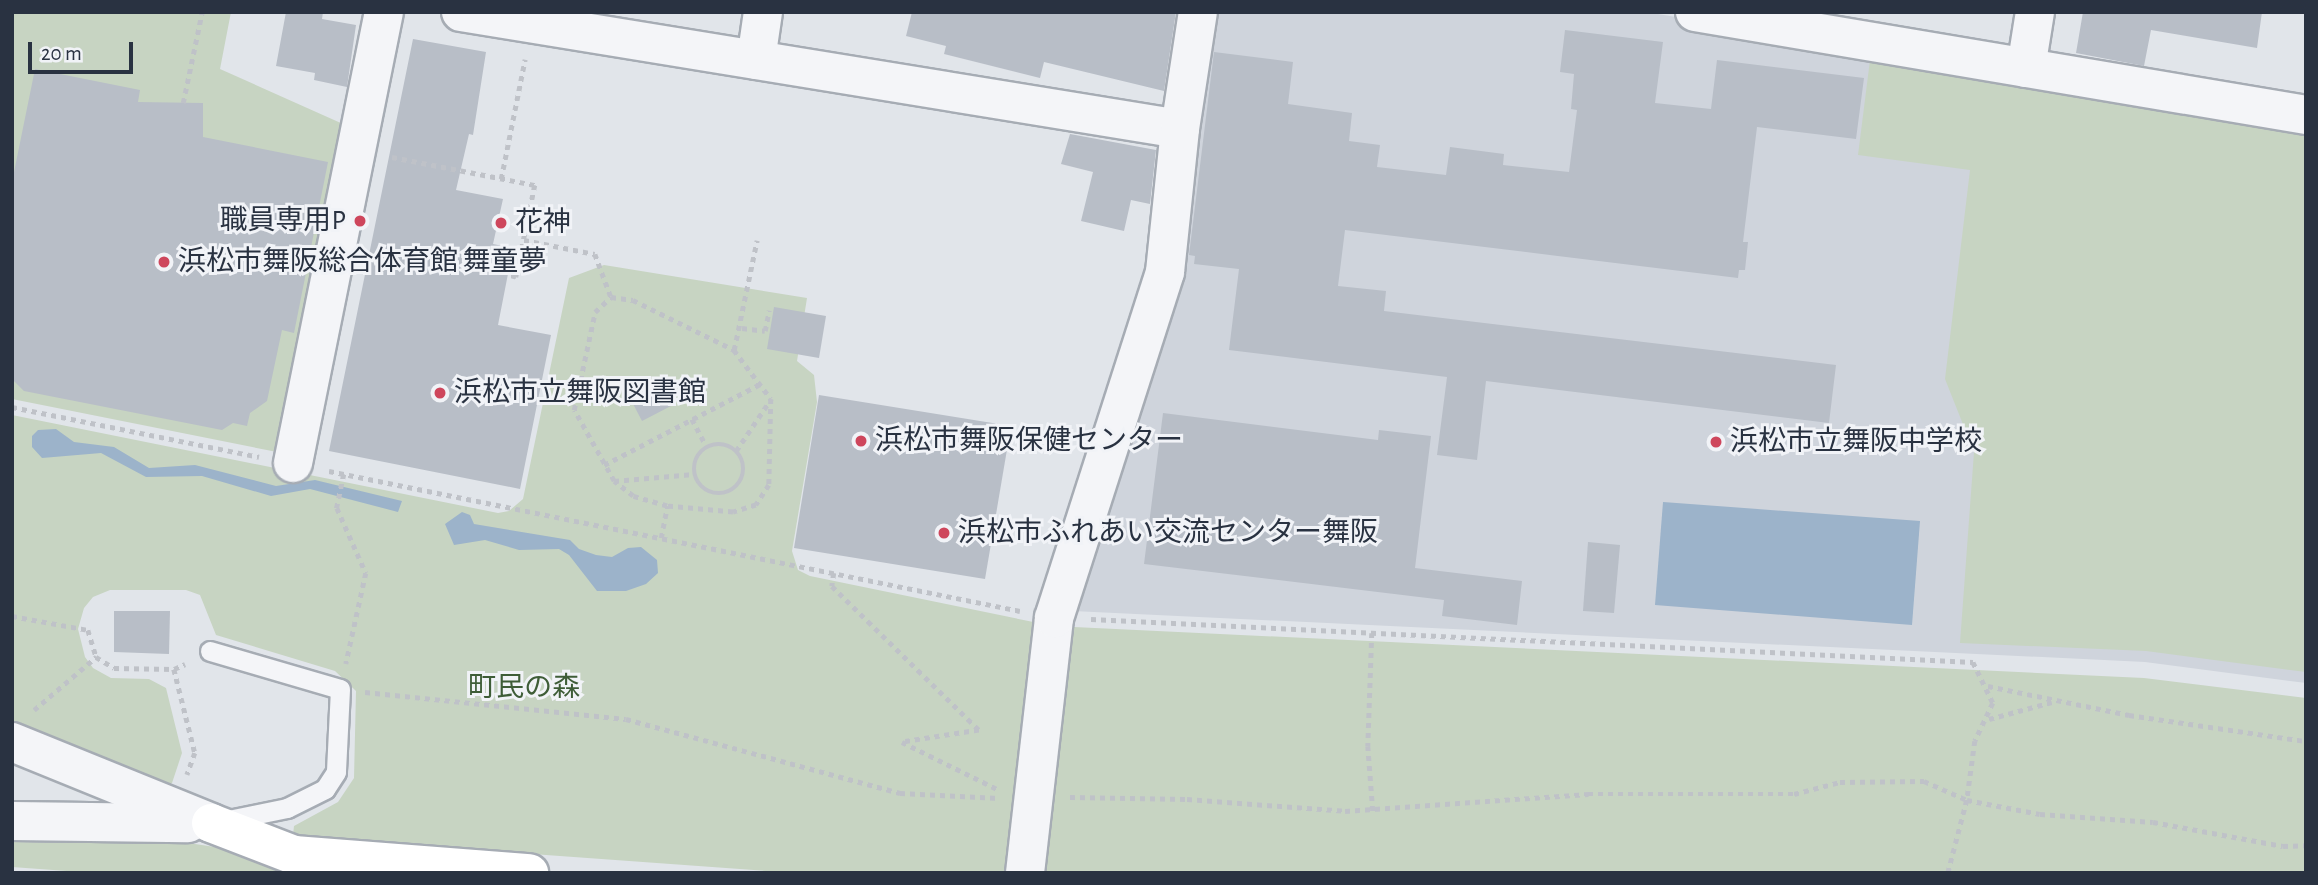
<!DOCTYPE html>
<meta charset="utf-8">
<style>
body{margin:0}
#map{position:relative;width:2318px;height:885px;overflow:hidden;background:#e1e5ea;font-family:"Alegreya Sans","Noto Sans JP",sans-serif}
div>[style]{position:absolute}
[style*='--x']{left:calc(var(--x)*1px);top:calc(var(--y)*1px);width:calc(var(--w)*1px);rotate:calc(var(--a)*1deg)}
.built>*{inset:0;background:#cfd4dc}
.green>*{inset:0;background:#c7d4c2}
.water>*{inset:0;background:#9cb3ca}
.building>*{inset:0;background:#b8bec7}
.path>*{height:4.5px;margin-top:-2.25px;transform-origin:0;background:repeating-linear-gradient(90deg,#bfc2c8 0 5px,transparent 0 10px)}
.path>.ring{margin:-2.25px;padding:0;box-sizing:content-box;background:none;border:4.5px solid #bfc2c8;border-radius:50%}
.roads{filter:drop-shadow(2px 0 #a6acb4) drop-shadow(-2px 0 #a6acb4) drop-shadow(0 2px #a6acb4) drop-shadow(0 -2px #a6acb4)}
.lane>*{height:19px;margin:-9.5px;padding:0 9.5px;transform-origin:9.5px;border-radius:9.5px;background:#f4f5f8}
.street>*{height:38px;margin:-19px;padding:0 19px;transform-origin:19px;border-radius:19px;background:#f4f5f8}
.secondary>*{height:38px;margin:-19px;padding:0 19px;transform-origin:19px;border-radius:19px;background:#fff}
.dots>*{width:19px;height:19px;translate:-50% -50%;box-sizing:border-box;border:4px solid #f1f3f7;border-radius:50%}
span{translate:-50% -50%;white-space:nowrap;text-align:center;line-height:1.15;-webkit-text-stroke:6px #f1f3f7;paint-order:stroke}
.poi-label{font-size:28px;color:#293241}
.right{translate:-100% -50%;text-align:right}
.left{translate:0 -50%;text-align:left}
.park-label{font-size:28px;color:#3e5d37}
.frame{position:absolute;inset:0;border:14px solid #293241;pointer-events:none}
.scale{position:absolute;left:28px;top:42px;width:105px;height:32px;box-sizing:border-box;border:4px solid #293241;border-top:0;padding-left:9px;font-size:21px;line-height:24px;white-space:nowrap;color:#293241;-webkit-text-stroke:5px #f1f3f7;paint-order:stroke}
</style>
<div id="map">
<div class="built">
<div style="clip-path:polygon(1212px 12px,1646px 12px,2306px 123px,2306px 683px,2145px 662px,1073px 611px)"></div>
</div>
<div class="green">
<div style="clip-path:polygon(12px 12px,231px 12px,220px 69px,343px 124px,277px 452px,12px 399px)"></div>
<div style="clip-path:polygon(1870px 60px,2306px 134px,2306px 672px,2146px 651px,1960px 643px,1974px 452px,1945px 379px,1970px 170px,1858px 155px)"></div>
<div style="clip-path:polygon(604px 265px,807px 298px,797px 361px,814px 375px,817px 402px,792px 551px,798px 570px,810px 576px,1053px 626px,2144px 678px,2306px 698px,2306px 873px,794px 873px,298px 837px,293px 835px,294px 826px,338px 802px,354px 778px,356px 691px,335px 671px,216px 635px,200px 595px,186px 590px,110px 590px,93px 597px,84px 608px,78px 629px,85px 657px,93px 668px,111px 678px,149px 679px,166px 688px,182px 753px,172px 783px,166px 786px,12px 725px,12px 415px,498px 513px,509px 511px,523px 499px,569px 278px)"></div>
<div style="clip-path:polygon(12px 842px,195px 844px,215px 847px,289px 873px,94px 873px,12px 867px)"></div>
</div>
<div class="water">
<div style="clip-path:polygon(56px 429px,74px 442px,114px 447px,149px 468px,195px 465px,276px 486px,315px 480px,402px 501px,398px 512px,310px 489px,271px 496px,202px 476px,146px 477px,101px 453px,42px 458px,32px 447px,32px 436px,38px 430px)"></div>
<div style="clip-path:polygon(1663px 502px,1920px 521px,1912px 625px,1655px 605px)"></div>
<div style="clip-path:polygon(462px 512px,470px 515px,474px 524px,570px 540px,579px 549px,596px 555px,612px 557px,628px 548px,641px 547px,657px 560px,658px 573px,646px 584px,626px 591px,597px 591px,569px 555px,559px 549px,519px 550px,485px 540px,454px 545px,445px 524px)"></div>
</div>
<div class="building">
<div style="clip-path:polygon(286px 12px,323px 12px,322px 19px,356px 25px,347px 87px,314px 80px,315px 73px,276px 66px)"></div>
<div style="clip-path:polygon(912px 12px,1176px 12px,1164px 91px,1044px 62px,1040px 78px,944px 54px,946px 46px,906px 36px)"></div>
<div style="clip-path:polygon(2083px 12px,2262px 12px,2257px 48px,2151px 30px,2144px 66px,2076px 53px)"></div>
<div style="clip-path:polygon(1565px 30px,1663px 42px,1655px 103px,1711px 109px,1717px 60px,1864px 78px,1856px 139px,1757px 127px,1743px 242px,1748px 242px,1745px 270px,1739px 270px,1738px 278px,1345px 230px,1338px 286px,1386px 291px,1384px 311px,1836px 365px,1829px 423px,1486px 381px,1477px 460px,1437px 455px,1447px 377px,1229px 350px,1239px 269px,1194px 264px,1195px 256px,1189px 255px,1214px 52px,1293px 62px,1288px 104px,1352px 113px,1349px 141px,1380px 145px,1377px 167px,1446px 175px,1450px 147px,1504px 154px,1503px 165px,1569px 172px,1577px 110px,1571px 109px,1574px 74px,1560px 72px)"></div>
<div style="clip-path:polygon(413px 39px,486px 52px,473px 135px,469px 134px,456px 190px,503px 199px,493px 244px,513px 248px,498px 325px,551px 335px,520px 489px,329px 451px)"></div>
<div style="clip-path:polygon(35px 69px,140px 90px,138px 102px,203px 103px,203px 137px,328px 162px,294px 333px,282px 330px,267px 401px,250px 413px,247px 426px,233px 423px,222px 430px,24px 391px,12px 379px,12px 182px)"></div>
<div style="clip-path:polygon(1070px 134px,1156px 150px,1150px 204px,1131px 200px,1124px 231px,1081px 221px,1093px 172px,1061px 164px)"></div>
<div style="clip-path:polygon(774px 307px,826px 316px,819px 358px,767px 349px)"></div>
<div style="clip-path:polygon(658px 381px,671px 406px,642px 421px,629px 396px)"></div>
<div style="clip-path:polygon(819px 395px,1011px 426px,985px 579px,794px 548px)"></div>
<div style="clip-path:polygon(1163px 413px,1378px 440px,1379px 430px,1431px 436px,1415px 568px,1522px 581px,1517px 625px,1442px 616px,1444px 600px,1144px 564px)"></div>
<div style="clip-path:polygon(1588px 542px,1620px 545px,1614px 613px,1583px 611px)"></div>
<div style="clip-path:polygon(114px 611px,170px 611px,169px 654px,114px 652px)"></div>
</div>
<div class="path">
<div style="--x:183;--y:103;--w:93;--a:-78.2"></div>
<div style="--x:392;--y:157;--w:146;--a:11.1"></div>
<div style="--x:535;--y:185;--w:94;--a:101.7"></div>
<div style="--x:516;--y:277;--w:8;--a:-166"></div>
<div style="--x:501;--y:179;--w:122;--a:-78.7"></div>
<div style="--x:524;--y:240;--w:72;--a:11.2"></div>
<div style="--x:595;--y:254;--w:46;--a:69.6"></div>
<div style="--x:611;--y:297;--w:22;--a:8"></div>
<div style="--x:633;--y:300;--w:113;--a:26.3"></div>
<div style="--x:734;--y:350;--w:61;--a:52.9"></div>
<div style="--x:771;--y:399;--w:86;--a:91.3"></div>
<div style="--x:769;--y:485;--w:24;--a:123"></div>
<div style="--x:756;--y:505;--w:24;--a:163"></div>
<div style="--x:733;--y:512;--w:66;--a:-174.8"></div>
<div style="--x:667;--y:506;--w:35;--a:-164"></div>
<div style="--x:633;--y:496;--w:24;--a:-142"></div>
<div style="--x:614;--y:481;--w:81;--a:-119.4"></div>
<div style="--x:574;--y:410;--w:100;--a:-77.9"></div>
<div style="--x:595;--y:312;--w:22;--a:-43"></div>
<div style="--x:742;--y:328;--w:23;--a:7"></div>
<div style="--x:765;--y:331;--w:21;--a:-79"></div>
<div style="--x:734;--y:350;--w:112;--a:-78.2"></div>
<div style="--x:12;--y:407;--w:252;--a:11.4"></div>
<div style="--x:692;--y:419;--w:32;--a:62"></div>
<div class="ring" style="left:694px;top:444px;width:45.5px;height:45.5px"></div>
<div style="--x:736;--y:451;--w:63;--a:-56.1"></div>
<div style="--x:604;--y:465;--w:176;--a:-27.4"></div>
<div style="--x:329;--y:471;--w:705;--a:11.45"></div>
<div style="--x:344;--y:474;--w:35;--a:102"></div>
<div style="--x:337;--y:508;--w:71;--a:66"></div>
<div style="--x:366;--y:573;--w:93;--a:102.4"></div>
<div style="--x:614;--y:481;--w:80;--a:-5"></div>
<div style="--x:661;--y:538;--w:33;--a:-79"></div>
<div style="--x:834;--y:573;--w:13;--a:99"></div>
<div style="--x:832;--y:586;--w:206;--a:44.4"></div>
<div style="--x:979;--y:730;--w:78;--a:171.1"></div>
<div style="--x:902;--y:742;--w:106;--a:26.3"></div>
<div style="--x:12;--y:616;--w:77;--a:10.4"></div>
<div style="--x:88;--y:630;--w:28;--a:73"></div>
<div style="--x:96;--y:657;--w:21;--a:31"></div>
<div style="--x:114;--y:668;--w:60;--a:1"></div>
<div style="--x:174;--y:669;--w:12;--a:-24"></div>
<div style="--x:1091;--y:619;--w:883;--a:2.79"></div>
<div style="--x:1973;--y:662;--w:46;--a:64"></div>
<div style="--x:1993;--y:703;--w:42;--a:115.3"></div>
<div style="--x:1975;--y:741;--w:60;--a:97.7"></div>
<div style="--x:1967;--y:800;--w:75;--a:104.6"></div>
<div style="--x:1372;--y:633;--w:113;--a:92"></div>
<div style="--x:1368;--y:746;--w:65;--a:85.6"></div>
<div style="--x:174;--y:669;--w:87;--a:76"></div>
<div style="--x:195;--y:753;--w:23;--a:110"></div>
<div style="--x:1988;--y:686;--w:144;--a:11.6"></div>
<div style="--x:2129;--y:715;--w:179;--a:8.4"></div>
<div style="--x:365;--y:692;--w:262;--a:5.9"></div>
<div style="--x:626;--y:719;--w:284;--a:15.1"></div>
<div style="--x:900;--y:793;--w:99;--a:2.9"></div>
<div style="--x:34;--y:710;--w:82;--a:-40.5"></div>
<div style="--x:1989;--y:719;--w:65;--a:-15.1"></div>
<div style="--x:1070;--y:797;--w:117;--a:1"></div>
<div style="--x:1187;--y:799;--w:158;--a:4.3"></div>
<div style="--x:1345;--y:811;--w:244;--a:-4"></div>
<div style="--x:1588;--y:794;--w:206;--a:0"></div>
<div style="--x:1794;--y:794;--w:48;--a:-14.6"></div>
<div style="--x:1840;--y:782;--w:84;--a:-0.7"></div>
<div style="--x:1924;--y:781;--w:47;--a:23.8"></div>
<div style="--x:1967;--y:800;--w:74;--a:10.9"></div>
<div style="--x:2040;--y:814;--w:113;--a:4"></div>
<div style="--x:2153;--y:822;--w:132;--a:10.5"></div>
<div style="--x:2283;--y:846;--w:23;--a:-2"></div>
</div>
<div class="roads">
<div class="lane">
<div style="--x:210;--y:651;--w:135;--a:16.3"></div>
<div style="--x:340;--y:689;--w:83;--a:92.8"></div>
<div style="--x:336;--y:772;--w:20;--a:123"></div>
<div style="--x:325;--y:789;--w:42;--a:153.4"></div>
<div style="--x:287;--y:808;--w:65;--a:168.5"></div>
</div>
<div class="street">
<div style="--x:461;--y:12;--w:728;--a:9.24"></div>
<div style="--x:1695;--y:12;--w:620;--a:9.57"></div>
<div style="--x:756;--y:60;--w:49;--a:-81.7"></div>
<div style="--x:2026;--y:68;--w:57;--a:-80.9"></div>
<div style="--x:293;--y:463;--w:460;--a:-78.6"></div>
<div style="--x:12;--y:742;--w:215;--a:22.1"></div>
<div style="--x:12;--y:821;--w:176;--a:0.7"></div>
<div style="--x:1025;--y:873;--w:257;--a:-83.5"></div>
<div style="--x:1054;--y:618;--w:363;--a:-72.2"></div>
<div style="--x:1165;--y:272;--w:144;--a:-84"></div>
<div style="--x:1180;--y:129;--w:118;--a:-81.3"></div>
</div>
<div class="secondary">
<div style="--x:211;--y:823;--w:89;--a:21.1"></div>
<div style="--x:294;--y:855;--w:236;--a:4.4"></div>
</div>
</div>
<div class="dots">
<div style="left:360px;top:221px;background:#ce465c"></div>
<div style="left:501px;top:223px;background:#ce465c"></div>
<div style="left:164px;top:262px;background:#ce465c"></div>
<div style="left:440px;top:393px;background:#ce465c"></div>
<div style="left:861px;top:441px;background:#ce465c"></div>
<div style="left:1716px;top:442px;background:#ce465c"></div>
<div style="left:944px;top:533px;background:#ce465c"></div>
</div>
<div class="poi-label">
<span class="right" style="left:346px;top:221px">職員専用P</span>
<span class="left" style="left:515px;top:223px">花神</span>
<span class="left" style="left:178px;top:262px">浜松市舞阪総合体育館 舞童夢</span>
<span class="left" style="left:454px;top:393px">浜松市立舞阪図書館</span>
<span class="left" style="left:875px;top:441px">浜松市舞阪保健センター</span>
<span class="left" style="left:1730px;top:442px">浜松市立舞阪中学校</span>
<span class="left" style="left:958px;top:533px">浜松市ふれあい交流センター舞阪</span>
</div>
<div class="park-label">
<span style="left:524px;top:688px">町民の森</span>
</div>
<div class="frame"></div>
<div class="scale">20 m</div>
</div>
